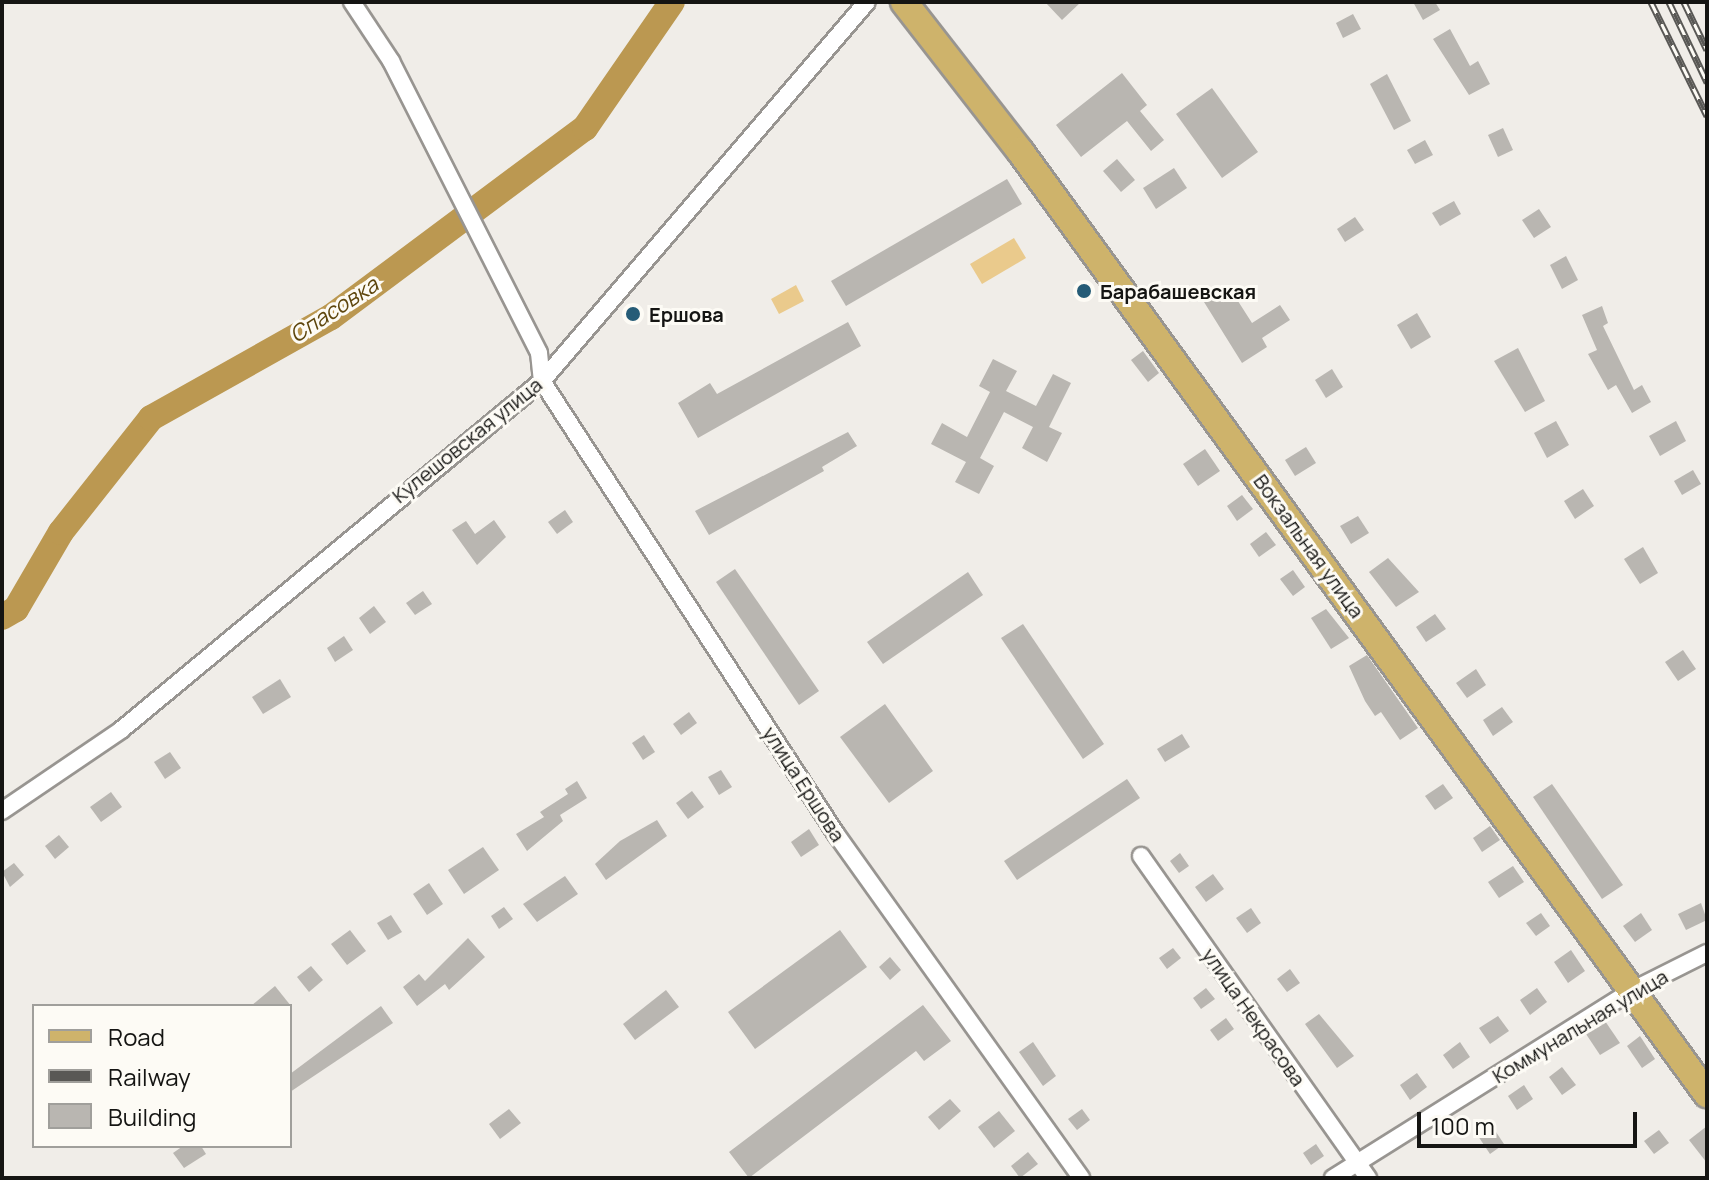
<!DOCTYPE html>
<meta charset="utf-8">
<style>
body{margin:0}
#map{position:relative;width:1709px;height:1180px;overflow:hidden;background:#f0ede8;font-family:Manrope,sans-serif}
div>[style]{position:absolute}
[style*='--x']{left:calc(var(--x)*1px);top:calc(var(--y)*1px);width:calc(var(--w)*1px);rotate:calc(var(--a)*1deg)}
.green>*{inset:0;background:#eaca8c}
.river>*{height:26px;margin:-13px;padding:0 13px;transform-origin:13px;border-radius:13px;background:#bb9851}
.building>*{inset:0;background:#b9b6b1}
.roads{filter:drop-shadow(2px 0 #989591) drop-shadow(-2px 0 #989591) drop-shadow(0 2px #989591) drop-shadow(0 -2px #989591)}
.street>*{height:16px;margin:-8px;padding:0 8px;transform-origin:8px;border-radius:8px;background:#fff}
.primary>*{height:26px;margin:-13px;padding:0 13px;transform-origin:13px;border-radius:13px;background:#ceb36b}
.rail>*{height:7px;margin-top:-3.5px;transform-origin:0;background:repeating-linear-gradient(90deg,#fdfbf5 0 12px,#595855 0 24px);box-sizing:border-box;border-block:2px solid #595855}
.dots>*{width:22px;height:22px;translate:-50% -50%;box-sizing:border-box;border:4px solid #fdfbf5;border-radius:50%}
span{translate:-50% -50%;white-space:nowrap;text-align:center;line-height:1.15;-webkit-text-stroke:6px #fdfbf5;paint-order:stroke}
.poi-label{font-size:20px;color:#151513;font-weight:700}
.left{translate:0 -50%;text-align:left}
.street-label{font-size:20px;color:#151513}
.water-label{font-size:22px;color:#5e460d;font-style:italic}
.frame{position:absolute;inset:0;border:4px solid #151513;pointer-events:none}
.legend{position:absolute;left:32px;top:1004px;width:260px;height:144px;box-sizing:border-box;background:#fdfbf5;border:2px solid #a09f9b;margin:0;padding:10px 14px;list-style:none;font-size:24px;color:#151513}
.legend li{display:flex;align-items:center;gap:16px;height:40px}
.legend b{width:40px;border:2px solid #a09f9b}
.scale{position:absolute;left:1417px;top:1112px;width:220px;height:36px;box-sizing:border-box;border:4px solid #151513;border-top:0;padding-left:10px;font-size:24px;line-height:28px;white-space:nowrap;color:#151513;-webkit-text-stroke:6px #fdfbf5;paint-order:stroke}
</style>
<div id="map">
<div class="green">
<div style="clip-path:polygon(1014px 238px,1026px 258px,982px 284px,970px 264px)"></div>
<div style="clip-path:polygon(796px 285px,804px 301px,779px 314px,771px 299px)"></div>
</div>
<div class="river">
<div style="--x:2;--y:617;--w:16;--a:-30"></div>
<div style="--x:16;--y:609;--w:89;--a:-59.7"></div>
<div style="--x:61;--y:532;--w:145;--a:-51.7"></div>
<div style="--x:151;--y:418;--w:206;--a:-29.3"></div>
<div style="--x:331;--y:317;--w:317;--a:-36.7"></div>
<div style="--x:585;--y:128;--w:153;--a:-55.4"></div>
</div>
<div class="building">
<div style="clip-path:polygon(1045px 2px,1081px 2px,1062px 20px)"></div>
<div style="clip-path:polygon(1413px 2px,1435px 2px,1440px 10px,1423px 20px)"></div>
<div style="clip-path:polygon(1353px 14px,1361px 29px,1343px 38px,1336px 23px)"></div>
<div style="clip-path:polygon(1450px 29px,1470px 66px,1478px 61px,1490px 84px,1469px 95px,1433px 39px)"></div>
<div style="clip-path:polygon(1122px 73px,1147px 105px,1140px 111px,1164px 140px,1151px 151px,1127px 121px,1081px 157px,1056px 125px)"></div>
<div style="clip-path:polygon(1387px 74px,1411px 121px,1394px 130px,1370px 84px)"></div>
<div style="clip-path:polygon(1212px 88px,1258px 152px,1222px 178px,1176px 114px)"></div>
<div style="clip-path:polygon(1503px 128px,1513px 150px,1498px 157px,1488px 135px)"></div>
<div style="clip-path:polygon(1425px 140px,1433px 155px,1415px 164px,1407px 150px)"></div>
<div style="clip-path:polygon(1117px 159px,1135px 180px,1121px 192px,1103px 171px)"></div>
<div style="clip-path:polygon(1174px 168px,1187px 188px,1156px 209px,1143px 188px)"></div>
<div style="clip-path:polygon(1007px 179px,1022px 204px,846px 306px,831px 281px)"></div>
<div style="clip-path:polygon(1454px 201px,1461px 214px,1440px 226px,1432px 213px)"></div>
<div style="clip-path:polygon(1539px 209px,1551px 227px,1534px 238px,1522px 220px)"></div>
<div style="clip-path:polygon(1355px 217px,1364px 230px,1345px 242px,1337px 229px)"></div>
<div style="clip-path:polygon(1566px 256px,1578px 280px,1562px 289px,1550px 265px)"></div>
<div style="clip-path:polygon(1229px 287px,1252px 323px,1280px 305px,1290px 320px,1262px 338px,1267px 347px,1242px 363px,1204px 302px)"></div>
<div style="clip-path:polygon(1602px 306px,1608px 323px,1603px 326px,1634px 390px,1642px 385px,1651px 402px,1632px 413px,1616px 385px,1608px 390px,1588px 354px,1597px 350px,1582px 315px)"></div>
<div style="clip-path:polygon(1417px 313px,1431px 337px,1411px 349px,1397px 325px)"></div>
<div style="clip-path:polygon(848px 322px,861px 346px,698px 438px,678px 403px,710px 383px,717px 394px)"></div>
<div style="clip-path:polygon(1518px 348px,1545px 401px,1525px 412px,1494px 361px)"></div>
<div style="clip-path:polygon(1143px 351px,1159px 373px,1148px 382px,1131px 360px)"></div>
<div style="clip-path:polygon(993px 359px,1017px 371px,1006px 391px,1036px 406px,1053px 374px,1071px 383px,1049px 427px,1062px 433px,1047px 462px,1022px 448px,1033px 427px,1004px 412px,980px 458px,994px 466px,979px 494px,955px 482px,966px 462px,931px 444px,942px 423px,967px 437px,990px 392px,979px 386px)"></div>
<div style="clip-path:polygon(1332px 369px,1343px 387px,1326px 398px,1315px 380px)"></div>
<div style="clip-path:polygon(1556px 421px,1569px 445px,1547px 458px,1534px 433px)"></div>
<div style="clip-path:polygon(1676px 421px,1686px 441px,1660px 456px,1649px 436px)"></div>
<div style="clip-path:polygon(848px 432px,857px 446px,822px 467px,824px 471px,709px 535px,695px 511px)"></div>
<div style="clip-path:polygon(1306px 447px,1316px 463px,1295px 476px,1285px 460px)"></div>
<div style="clip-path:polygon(1205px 449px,1220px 471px,1198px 486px,1183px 464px)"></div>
<div style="clip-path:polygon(1693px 470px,1701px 484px,1682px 495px,1674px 481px)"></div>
<div style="clip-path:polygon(1583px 489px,1594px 506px,1575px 519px,1564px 501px)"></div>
<div style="clip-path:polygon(1242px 495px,1253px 509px,1237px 521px,1227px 506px)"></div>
<div style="clip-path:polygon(565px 510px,573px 522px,557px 534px,548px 522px)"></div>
<div style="clip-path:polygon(1358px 516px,1369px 533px,1351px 544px,1340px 526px)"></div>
<div style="clip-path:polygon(494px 520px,506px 537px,477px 565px,452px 530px,466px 521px,475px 534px)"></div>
<div style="clip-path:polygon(1266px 532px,1276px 545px,1259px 557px,1250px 544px)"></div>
<div style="clip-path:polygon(1643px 547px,1658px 573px,1640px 584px,1624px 559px)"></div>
<div style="clip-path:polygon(1388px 558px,1419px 592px,1396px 607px,1369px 572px)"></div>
<div style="clip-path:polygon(735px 569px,819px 691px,799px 705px,716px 582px)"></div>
<div style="clip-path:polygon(1293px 570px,1305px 587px,1293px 596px,1280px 579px)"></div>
<div style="clip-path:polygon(968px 572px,983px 595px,883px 664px,867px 642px)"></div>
<div style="clip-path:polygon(423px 591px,432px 604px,415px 615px,406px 603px)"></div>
<div style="clip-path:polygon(374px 606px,386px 622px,370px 634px,359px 618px)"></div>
<div style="clip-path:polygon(1326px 609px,1349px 638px,1331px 649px,1311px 618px)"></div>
<div style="clip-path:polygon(1435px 614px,1446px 629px,1426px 642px,1416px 627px)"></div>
<div style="clip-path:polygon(1023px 624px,1104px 744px,1083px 759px,1001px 638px)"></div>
<div style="clip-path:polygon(344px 636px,353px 650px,335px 662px,327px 648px)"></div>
<div style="clip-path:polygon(1683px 650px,1696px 669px,1678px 681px,1665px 662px)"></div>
<div style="clip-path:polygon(1367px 655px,1418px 728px,1400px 740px,1381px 712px,1375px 716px,1365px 701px,1349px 666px)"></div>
<div style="clip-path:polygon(1476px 669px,1486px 685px,1467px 698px,1456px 683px)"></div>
<div style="clip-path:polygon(280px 679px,291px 697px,263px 714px,252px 697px)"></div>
<div style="clip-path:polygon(885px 704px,933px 771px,889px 803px,840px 737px)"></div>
<div style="clip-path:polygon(1502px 707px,1513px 722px,1493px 736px,1483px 720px)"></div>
<div style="clip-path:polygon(689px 712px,697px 723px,681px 735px,673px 724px)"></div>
<div style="clip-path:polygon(1182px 734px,1190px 747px,1165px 762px,1157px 749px)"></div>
<div style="clip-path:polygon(644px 735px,655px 752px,643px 760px,632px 743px)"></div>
<div style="clip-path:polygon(170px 752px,181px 768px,165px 779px,154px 762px)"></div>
<div style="clip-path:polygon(721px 770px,732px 787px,719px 795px,708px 777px)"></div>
<div style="clip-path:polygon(1127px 779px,1140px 798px,1017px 880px,1004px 861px)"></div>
<div style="clip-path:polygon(577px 781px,587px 798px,560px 815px,563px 821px,527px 851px,516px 834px,544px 817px,540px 812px,568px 794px,565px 789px)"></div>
<div style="clip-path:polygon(1443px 784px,1453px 798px,1435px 810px,1425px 796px)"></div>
<div style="clip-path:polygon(1552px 784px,1623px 885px,1602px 899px,1533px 797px)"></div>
<div style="clip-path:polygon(692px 791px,704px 807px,688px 819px,676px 803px)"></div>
<div style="clip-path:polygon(111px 792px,122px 807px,101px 822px,90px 807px)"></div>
<div style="clip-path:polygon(657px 820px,667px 836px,606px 880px,595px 864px,620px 841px)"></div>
<div style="clip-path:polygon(1490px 826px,1500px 840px,1482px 852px,1473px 838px)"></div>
<div style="clip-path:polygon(809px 829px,819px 845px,801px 857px,791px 842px)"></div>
<div style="clip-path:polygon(59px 835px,69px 847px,55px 859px,45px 846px)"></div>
<div style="clip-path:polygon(483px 847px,499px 870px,464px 894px,448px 870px)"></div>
<div style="clip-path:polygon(1180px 853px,1189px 866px,1179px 873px,1170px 861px)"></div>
<div style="clip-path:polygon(14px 863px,24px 875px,10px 887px,2px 872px)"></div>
<div style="clip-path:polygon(1513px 866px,1524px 882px,1499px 898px,1488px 882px)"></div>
<div style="clip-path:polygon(1213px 874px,1224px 889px,1206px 902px,1195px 887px)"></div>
<div style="clip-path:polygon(565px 876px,578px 894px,537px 922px,523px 904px)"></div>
<div style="clip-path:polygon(429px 883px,443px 904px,427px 915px,413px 894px)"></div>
<div style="clip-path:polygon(1701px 903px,1707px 920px,1686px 930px,1678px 914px)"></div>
<div style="clip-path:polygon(504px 907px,513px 919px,499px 929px,491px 916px)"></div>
<div style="clip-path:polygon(1251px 908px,1261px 923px,1247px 933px,1236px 918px)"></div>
<div style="clip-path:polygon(1541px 913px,1550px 926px,1536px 936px,1526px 923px)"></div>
<div style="clip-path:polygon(1641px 913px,1652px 930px,1635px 942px,1623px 926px)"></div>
<div style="clip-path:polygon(391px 915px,402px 932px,388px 940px,377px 923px)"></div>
<div style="clip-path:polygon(350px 930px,366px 951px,347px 965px,331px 944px)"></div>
<div style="clip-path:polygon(840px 930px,867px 967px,755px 1049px,728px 1012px)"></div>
<div style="clip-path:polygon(468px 938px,485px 957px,449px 990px,445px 984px,417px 1006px,403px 987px,419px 974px,425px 981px)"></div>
<div style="clip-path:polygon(1173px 948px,1181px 958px,1167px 969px,1159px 958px)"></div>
<div style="clip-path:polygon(1571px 950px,1585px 971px,1568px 983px,1554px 962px)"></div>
<div style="clip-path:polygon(890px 957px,901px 970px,890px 980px,879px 967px)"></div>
<div style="clip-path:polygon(311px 966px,323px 980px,309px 992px,297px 977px)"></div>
<div style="clip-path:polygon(1290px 969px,1300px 983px,1287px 992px,1277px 979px)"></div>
<div style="clip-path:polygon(275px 986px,291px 1006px,251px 1006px)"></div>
<div style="clip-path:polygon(1206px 988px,1215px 999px,1201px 1009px,1193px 998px)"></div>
<div style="clip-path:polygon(1537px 988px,1547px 1002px,1530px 1015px,1520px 1000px)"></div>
<div style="clip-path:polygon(666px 990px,679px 1007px,635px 1040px,623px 1024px)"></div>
<div style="clip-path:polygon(923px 1005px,951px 1041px,924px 1061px,916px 1051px,749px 1178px,729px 1152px)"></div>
<div style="clip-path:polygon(381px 1006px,393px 1023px,290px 1092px,290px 1074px)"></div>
<div style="clip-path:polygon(1319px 1014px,1354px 1056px,1337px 1068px,1305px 1024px)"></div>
<div style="clip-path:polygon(1498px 1016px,1509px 1031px,1490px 1044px,1479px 1028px)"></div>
<div style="clip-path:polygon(1226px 1018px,1234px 1029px,1218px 1041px,1210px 1030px)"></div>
<div style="clip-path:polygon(1605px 1021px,1620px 1043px,1600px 1055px,1586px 1034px)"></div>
<div style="clip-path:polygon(1640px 1036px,1655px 1059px,1642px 1068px,1627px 1046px)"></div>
<div style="clip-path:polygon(1033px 1042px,1056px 1076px,1043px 1086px,1019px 1052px)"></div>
<div style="clip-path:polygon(1460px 1042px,1470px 1057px,1453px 1069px,1443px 1055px)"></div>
<div style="clip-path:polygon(1562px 1067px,1576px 1085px,1562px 1095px,1549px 1077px)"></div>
<div style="clip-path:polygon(1417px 1073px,1427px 1087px,1410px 1100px,1400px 1085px)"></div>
<div style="clip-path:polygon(1524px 1085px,1533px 1099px,1517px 1110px,1508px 1096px)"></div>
<div style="clip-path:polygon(950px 1099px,961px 1111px,939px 1130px,928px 1117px)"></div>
<div style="clip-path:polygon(509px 1109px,521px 1123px,500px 1139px,489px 1124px)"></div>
<div style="clip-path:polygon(1082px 1109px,1090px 1120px,1077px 1130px,1068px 1119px)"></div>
<div style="clip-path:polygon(999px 1111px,1015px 1131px,994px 1148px,978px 1127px)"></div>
<div style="clip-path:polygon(1492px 1126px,1504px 1144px,1490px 1154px,1478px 1136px)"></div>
<div style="clip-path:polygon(1707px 1126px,1707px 1163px,1689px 1140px)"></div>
<div style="clip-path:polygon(1659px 1130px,1669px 1143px,1654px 1154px,1644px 1141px)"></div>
<div style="clip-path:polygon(1316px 1144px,1324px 1156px,1311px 1165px,1303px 1153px)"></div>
<div style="clip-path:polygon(183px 1146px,201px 1146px,206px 1154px,184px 1168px,173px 1153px)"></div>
<div style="clip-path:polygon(1028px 1152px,1038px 1164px,1020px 1178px,1011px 1166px)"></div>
</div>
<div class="roads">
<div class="street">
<div style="--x:352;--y:2;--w:71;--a:56.5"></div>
<div style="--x:391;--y:61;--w:327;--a:63.1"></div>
<div style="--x:539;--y:353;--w:28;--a:84"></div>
<div style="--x:542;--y:381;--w:540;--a:57.02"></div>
<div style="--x:836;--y:834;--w:422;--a:54.5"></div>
<div style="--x:2;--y:811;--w:144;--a:-34.2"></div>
<div style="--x:121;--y:730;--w:547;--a:-39.66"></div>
<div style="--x:542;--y:381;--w:499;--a:-49.4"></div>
<div style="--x:1141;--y:856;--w:394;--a:54.8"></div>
<div style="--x:1333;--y:1178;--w:350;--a:-32.1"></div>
<div style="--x:1629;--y:992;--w:87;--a:-26.6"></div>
</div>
<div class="primary">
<div style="--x:904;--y:2;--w:189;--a:52.1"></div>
<div style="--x:1020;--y:151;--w:1167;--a:53.93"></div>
</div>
</div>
<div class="rail">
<div style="--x:1651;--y:2;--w:127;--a:63.8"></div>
<div style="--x:1669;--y:2;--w:89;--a:64.6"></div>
<div style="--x:1684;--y:2;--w:53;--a:64.4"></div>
</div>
<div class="dots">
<div style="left:1084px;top:291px;background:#265c77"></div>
<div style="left:633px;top:314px;background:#265c77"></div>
</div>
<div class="poi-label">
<span class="left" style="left:1100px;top:291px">Барабашевская</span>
<span class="left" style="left:649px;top:314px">Ершова</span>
</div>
<div class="street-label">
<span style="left:467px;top:440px;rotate:-39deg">Кулешовская улица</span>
<span style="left:1309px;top:546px;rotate:54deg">Вокзальная улица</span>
<span style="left:804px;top:784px;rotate:57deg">улица Ершова</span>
<span style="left:1254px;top:1017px;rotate:55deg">улица Некрасова</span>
<span style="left:1580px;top:1026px;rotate:-31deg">Коммунальная улица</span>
</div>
<div class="water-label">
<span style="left:334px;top:310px;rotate:-33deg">Спасовка</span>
</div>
<div class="frame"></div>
<ul class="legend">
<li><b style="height:10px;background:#ceb36b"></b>Road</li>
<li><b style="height:10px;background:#595855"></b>Railway</li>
<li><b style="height:22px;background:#b9b6b1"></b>Building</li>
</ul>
<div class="scale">100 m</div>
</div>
